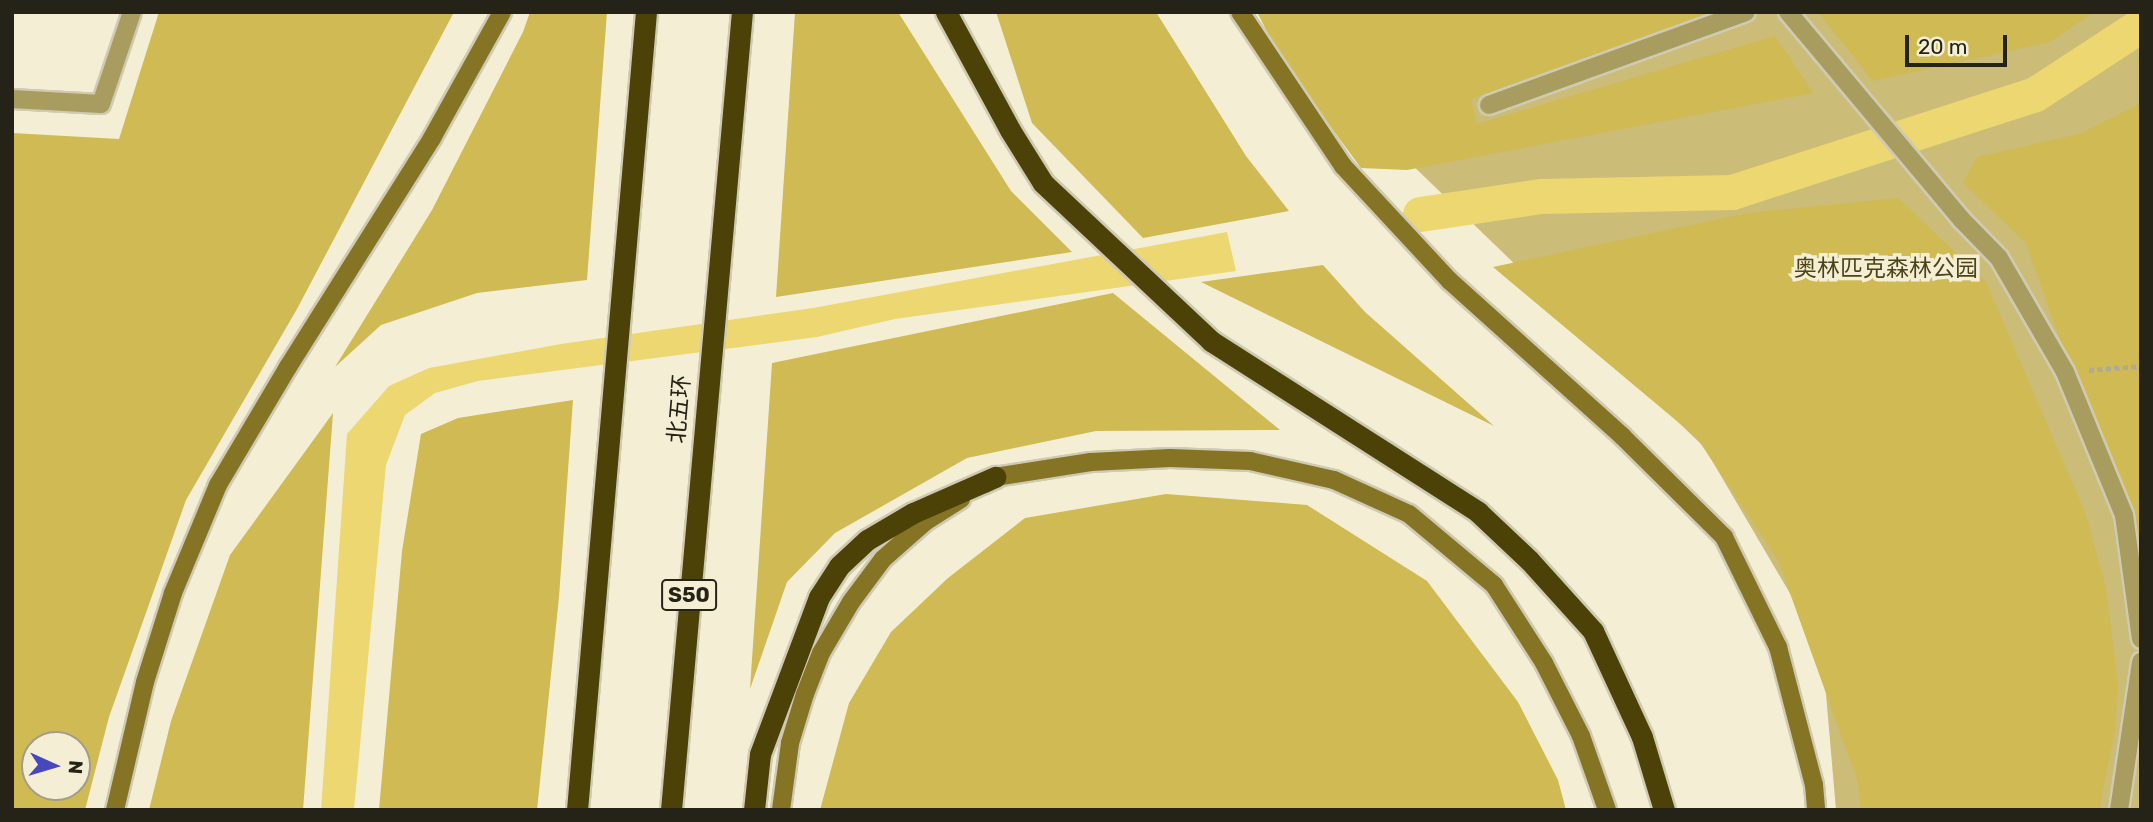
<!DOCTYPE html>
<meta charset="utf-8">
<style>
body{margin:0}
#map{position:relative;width:2153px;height:822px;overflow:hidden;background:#f4efd4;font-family:Rubik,"Noto Sans SC",sans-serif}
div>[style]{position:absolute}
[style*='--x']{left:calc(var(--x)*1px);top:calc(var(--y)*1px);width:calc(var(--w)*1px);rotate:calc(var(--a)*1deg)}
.green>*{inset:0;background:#cbbc78}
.forest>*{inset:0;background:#cfba54}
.water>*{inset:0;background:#ecd771}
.canal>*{height:35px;margin:-17.5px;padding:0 17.5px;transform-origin:17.5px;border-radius:17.5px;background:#ecd771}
.path>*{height:4.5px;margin-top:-2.25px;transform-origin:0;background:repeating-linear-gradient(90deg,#aeaa94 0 5px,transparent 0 8.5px)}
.roads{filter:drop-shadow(2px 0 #cfcab2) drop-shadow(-2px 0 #cfcab2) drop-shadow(0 2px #cfcab2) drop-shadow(0 -2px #cfcab2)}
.lane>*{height:18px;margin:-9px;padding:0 9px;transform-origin:9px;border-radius:9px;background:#a99c5f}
.secondary>*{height:18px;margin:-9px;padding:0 9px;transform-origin:9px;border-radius:9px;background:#847423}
.highway>*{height:21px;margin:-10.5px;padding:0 10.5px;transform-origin:10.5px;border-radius:10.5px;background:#4c4106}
span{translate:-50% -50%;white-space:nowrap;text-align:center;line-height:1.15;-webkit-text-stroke:7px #f4efd4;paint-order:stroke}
.shield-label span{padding:2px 5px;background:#f4efd4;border:2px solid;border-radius:5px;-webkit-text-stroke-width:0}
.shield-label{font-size:21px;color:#252218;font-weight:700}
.park-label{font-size:23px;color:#4c4318}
.street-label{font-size:23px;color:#252218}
.frame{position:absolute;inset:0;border:14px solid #252218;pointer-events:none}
.north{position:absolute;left:21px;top:731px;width:70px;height:70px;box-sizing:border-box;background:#f4efd4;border:2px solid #a19d89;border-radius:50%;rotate:94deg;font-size:19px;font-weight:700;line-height:28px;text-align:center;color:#252218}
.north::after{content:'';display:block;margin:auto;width:24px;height:32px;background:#4947bd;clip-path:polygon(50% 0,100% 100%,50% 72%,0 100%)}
.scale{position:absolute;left:1905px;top:35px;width:102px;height:32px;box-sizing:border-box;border:4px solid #252218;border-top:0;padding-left:9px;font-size:21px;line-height:24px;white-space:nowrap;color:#252218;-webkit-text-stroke:5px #f4efd4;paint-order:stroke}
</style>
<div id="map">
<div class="green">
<div style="clip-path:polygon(1263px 12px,2141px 12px,2141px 810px,1836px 810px,1822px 648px,1704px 447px,1282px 39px)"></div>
</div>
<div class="forest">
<div style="clip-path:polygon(evenodd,159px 12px,454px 12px,297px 309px,186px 500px,109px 717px,85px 810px,12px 810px,12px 133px,119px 139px,159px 12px,77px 745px,77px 787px,35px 787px,35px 745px,77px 745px)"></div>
<div style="clip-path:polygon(530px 12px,607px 12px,587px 280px,477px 293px,381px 325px,335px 367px,432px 210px,523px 32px)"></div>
<div style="clip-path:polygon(795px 12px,898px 12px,1011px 191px,1072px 252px,776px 297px)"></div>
<div style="clip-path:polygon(996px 12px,1156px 12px,1246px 156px,1289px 211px,1143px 238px,1032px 123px)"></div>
<div style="clip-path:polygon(1257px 12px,1717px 12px,1471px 99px,1477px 124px,1775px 36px,1813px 93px,1407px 170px,1361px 168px,1282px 61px)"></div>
<div style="clip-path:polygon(1818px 12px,2094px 12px,2050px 42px,1873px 81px)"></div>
<div style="clip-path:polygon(2141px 103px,2141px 568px,2121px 481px,2063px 349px,2026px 243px,1963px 183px,1977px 157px,2079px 134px)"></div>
<div style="clip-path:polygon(1898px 198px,1986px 282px,2085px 512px,2106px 588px,2118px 683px,2115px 730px,2099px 810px,1861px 810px,1858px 782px,1778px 560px,1697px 438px,1493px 267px,1748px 213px)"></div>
<div style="clip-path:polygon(1323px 265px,1365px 312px,1494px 426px,1201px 282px)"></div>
<div style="clip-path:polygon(1113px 293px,1280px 430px,1096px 431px,967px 458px,835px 533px,787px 582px,750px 689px,772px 363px)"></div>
<div style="clip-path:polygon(573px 400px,559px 597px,537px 810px,379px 810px,402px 551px,421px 434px,458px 418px)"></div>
<div style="clip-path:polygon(333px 413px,303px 810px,149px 810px,171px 721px,230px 555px)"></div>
<div style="clip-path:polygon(1166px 494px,1307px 505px,1427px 581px,1518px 702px,1558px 780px,1566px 810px,820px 810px,849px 703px,891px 632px,948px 578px,1025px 518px)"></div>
</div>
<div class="water">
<div style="clip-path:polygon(1227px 232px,1236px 271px,895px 319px,817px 337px,478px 381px,435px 393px,405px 415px,386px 465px,354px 810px,321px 810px,347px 434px,389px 386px,429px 368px,561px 344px,813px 308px)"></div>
</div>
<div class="canal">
<div style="--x:1420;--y:214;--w:122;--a:-8.5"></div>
<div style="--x:1541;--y:196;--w:191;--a:-1.2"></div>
<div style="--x:1732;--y:192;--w:318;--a:-17.9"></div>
<div style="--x:2035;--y:94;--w:126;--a:-33.1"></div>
</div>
<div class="path">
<div style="--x:2089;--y:370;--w:52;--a:-4.4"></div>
</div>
<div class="roads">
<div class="lane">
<div style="--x:1788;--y:12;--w:270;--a:50.1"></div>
<div style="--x:1961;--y:219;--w:54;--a:45.7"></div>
<div style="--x:1999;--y:258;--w:132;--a:59.9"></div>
<div style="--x:2065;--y:372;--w:155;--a:67.6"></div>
<div style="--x:2124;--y:515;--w:125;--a:82.2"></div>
<div style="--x:12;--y:99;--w:89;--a:3.2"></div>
<div style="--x:101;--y:104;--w:97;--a:-71.4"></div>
<div style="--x:1489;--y:105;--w:273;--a:-19.9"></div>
<div style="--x:2119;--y:810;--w:150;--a:-81.5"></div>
</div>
<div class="secondary">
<div style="--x:1240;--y:12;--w:185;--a:56.2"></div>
<div style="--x:1343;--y:166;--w:157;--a:47.1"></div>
<div style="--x:1450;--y:281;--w:232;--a:42"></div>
<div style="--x:1622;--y:436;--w:144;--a:44.7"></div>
<div style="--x:1724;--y:537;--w:123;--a:63.9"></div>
<div style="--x:1778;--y:647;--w:143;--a:75.4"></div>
<div style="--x:1814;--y:785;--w:25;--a:85"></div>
<div style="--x:985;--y:484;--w:12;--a:-35"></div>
<div style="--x:995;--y:477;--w:97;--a:-8.9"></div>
<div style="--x:1091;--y:462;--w:79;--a:-2.9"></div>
<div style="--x:1170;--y:458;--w:80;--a:2.1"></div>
<div style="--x:1250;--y:461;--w:86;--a:12.7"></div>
<div style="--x:1334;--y:480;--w:82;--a:24.4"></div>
<div style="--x:1409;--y:514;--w:111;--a:39.9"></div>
<div style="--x:1494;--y:585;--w:93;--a:57.3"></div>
<div style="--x:1544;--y:663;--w:82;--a:63.1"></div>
<div style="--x:1581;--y:736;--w:78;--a:70.6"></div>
<div style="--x:115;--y:810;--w:131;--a:-76.8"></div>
<div style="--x:145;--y:682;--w:93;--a:-72.5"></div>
<div style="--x:173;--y:593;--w:117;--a:-67.4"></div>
<div style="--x:218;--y:485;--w:137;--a:-59.3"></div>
<div style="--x:288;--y:367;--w:271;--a:-57.8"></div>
<div style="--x:432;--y:138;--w:144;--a:-60.9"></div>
<div style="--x:781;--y:810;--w:68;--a:-82.3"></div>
<div style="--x:790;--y:743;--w:51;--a:-73"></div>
<div style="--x:805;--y:694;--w:44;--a:-68.7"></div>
<div style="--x:821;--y:653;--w:59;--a:-59.5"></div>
<div style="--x:851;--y:602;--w:54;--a:-53.3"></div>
<div style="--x:883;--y:559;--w:56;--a:-41.4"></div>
<div style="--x:925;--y:522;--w:43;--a:-32.6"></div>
</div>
<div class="highway">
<div style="--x:946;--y:12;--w:134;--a:61.5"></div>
<div style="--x:1010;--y:130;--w:62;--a:58.1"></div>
<div style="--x:1043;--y:183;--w:231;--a:43.2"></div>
<div style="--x:1211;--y:341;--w:317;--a:32.6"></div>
<div style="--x:1478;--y:512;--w:70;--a:43.3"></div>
<div style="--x:1529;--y:560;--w:96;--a:48"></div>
<div style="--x:1593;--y:631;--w:117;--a:65.2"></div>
<div style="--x:1642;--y:737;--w:76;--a:73.2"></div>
<div style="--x:577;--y:810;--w:801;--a:-85.06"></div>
<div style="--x:671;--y:810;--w:801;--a:-84.92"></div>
<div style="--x:754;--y:810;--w:56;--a:-83.9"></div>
<div style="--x:760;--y:754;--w:168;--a:-69.4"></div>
<div style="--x:819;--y:597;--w:37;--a:-57"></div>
<div style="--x:839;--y:566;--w:38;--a:-43"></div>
<div style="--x:867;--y:540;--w:53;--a:-30.4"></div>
<div style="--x:913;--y:513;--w:90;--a:-23.7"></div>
</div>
</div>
<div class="shield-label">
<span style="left:689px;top:595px">S50</span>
</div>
<div class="park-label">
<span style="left:1886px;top:268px">奥林匹克森林公园</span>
</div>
<div class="street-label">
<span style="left:679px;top:409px;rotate:-85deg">北五环</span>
</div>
<div class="frame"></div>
<div class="north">N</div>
<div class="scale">20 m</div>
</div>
